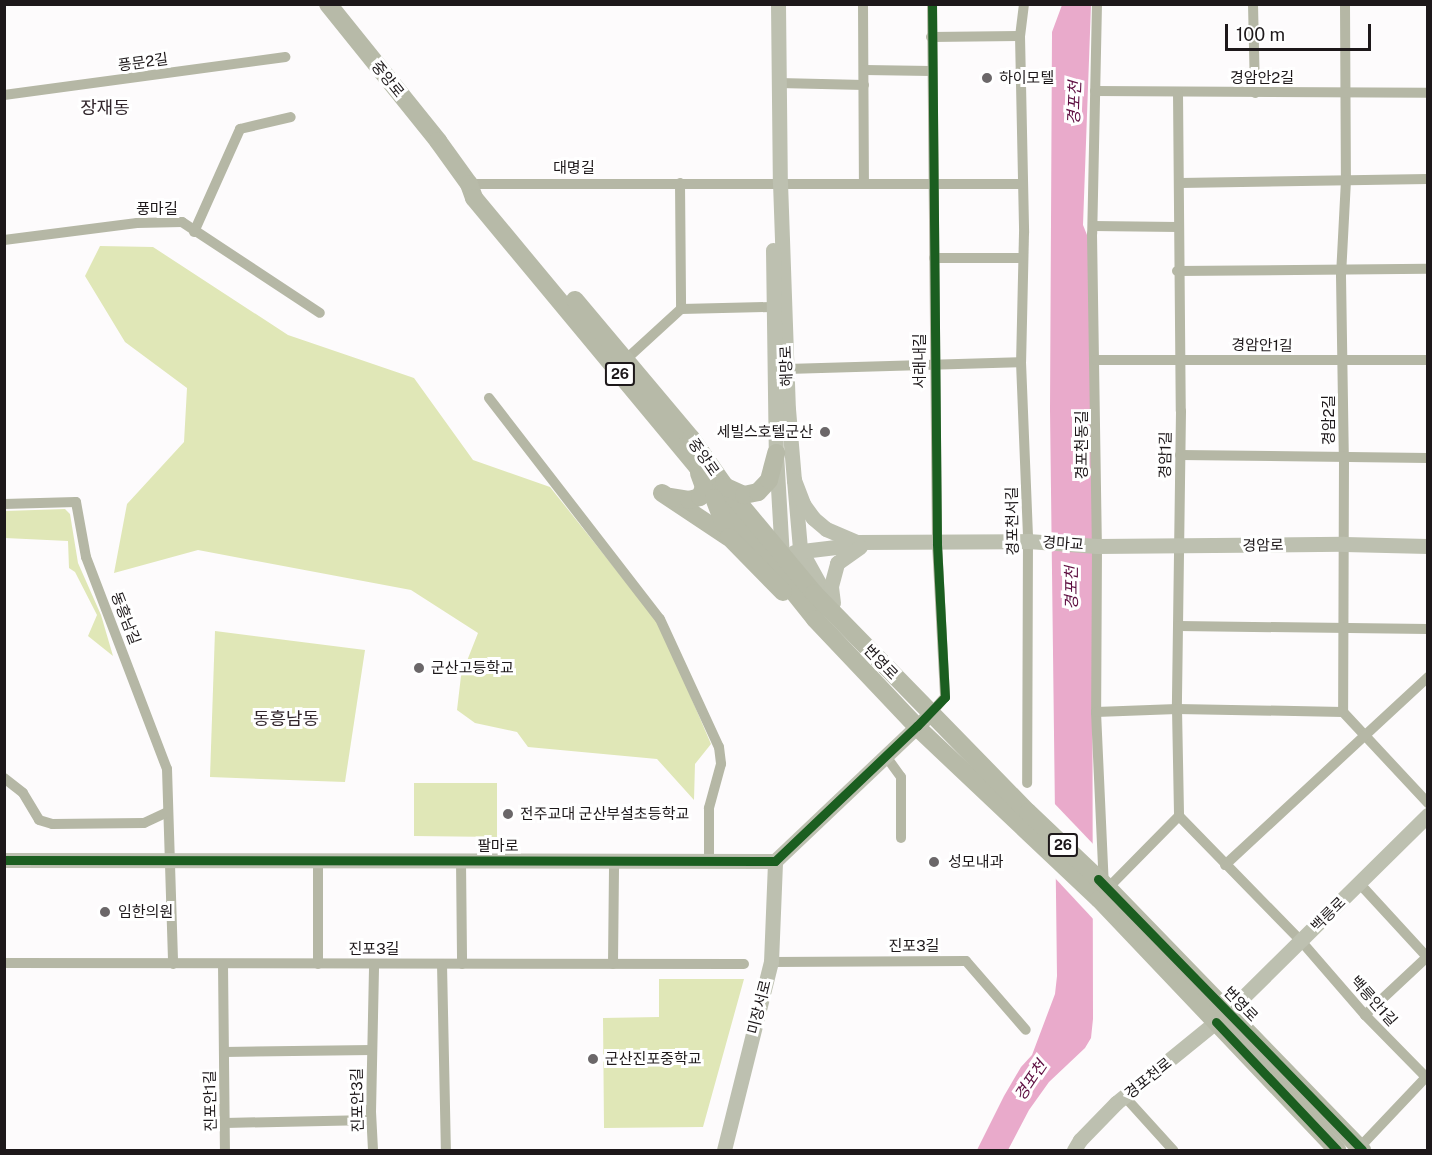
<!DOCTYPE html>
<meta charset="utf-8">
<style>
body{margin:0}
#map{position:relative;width:1432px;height:1155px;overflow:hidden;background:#fdfbfc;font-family:"Public Sans","Noto Sans KR",sans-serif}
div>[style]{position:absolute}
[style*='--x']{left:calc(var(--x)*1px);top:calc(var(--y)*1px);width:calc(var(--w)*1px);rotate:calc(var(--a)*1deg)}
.green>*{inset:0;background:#e0e7b7}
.water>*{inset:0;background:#e9aacb}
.pier>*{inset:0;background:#fdfbfc}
.street>*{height:10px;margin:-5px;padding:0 5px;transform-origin:5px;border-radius:5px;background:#b5b7a5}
.secondary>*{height:15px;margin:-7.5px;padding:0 7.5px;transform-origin:7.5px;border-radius:7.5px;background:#bdc0b0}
.primary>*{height:18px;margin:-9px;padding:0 9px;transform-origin:9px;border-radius:9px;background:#b7baa8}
.cycleway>*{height:9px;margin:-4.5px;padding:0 4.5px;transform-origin:4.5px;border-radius:4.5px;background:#1b5e20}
.dots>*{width:16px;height:16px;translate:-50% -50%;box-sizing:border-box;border:3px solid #fff;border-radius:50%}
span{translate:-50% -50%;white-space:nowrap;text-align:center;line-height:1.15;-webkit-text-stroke:6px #fff;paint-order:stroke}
.shield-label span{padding:2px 4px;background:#fff;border:2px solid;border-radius:4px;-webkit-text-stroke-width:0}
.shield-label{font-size:14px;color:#1d181a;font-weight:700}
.street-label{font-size:15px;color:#1d181a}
.poi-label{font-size:15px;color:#1d181a}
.left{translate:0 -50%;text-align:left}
.right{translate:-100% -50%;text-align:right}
.water-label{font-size:16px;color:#5c0c3f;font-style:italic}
.quarter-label{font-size:18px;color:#32262c}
.frame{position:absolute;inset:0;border:6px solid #1d181a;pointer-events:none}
.scale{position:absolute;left:1225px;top:24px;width:146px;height:27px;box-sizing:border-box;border:3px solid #1d181a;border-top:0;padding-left:8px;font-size:18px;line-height:21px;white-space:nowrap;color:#1d181a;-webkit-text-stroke:4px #fff;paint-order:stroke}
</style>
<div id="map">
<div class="green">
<div style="clip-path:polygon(100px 246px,153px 247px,288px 335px,414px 378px,473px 460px,550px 487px,660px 625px,711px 744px,695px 764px,694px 800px,657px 759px,528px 747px,517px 732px,475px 723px,457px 710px,461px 676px,478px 633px,411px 590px,198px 550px,114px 573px,127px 504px,184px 442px,187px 388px,125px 342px,85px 276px)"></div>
<div style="clip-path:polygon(65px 509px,70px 514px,78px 563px,101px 615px,113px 656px,88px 636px,97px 615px,75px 572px,69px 568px,68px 541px,5px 538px,5px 511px)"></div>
<div style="clip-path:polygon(215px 631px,365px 650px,345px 782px,210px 777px)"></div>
<div style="clip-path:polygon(414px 783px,497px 783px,497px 837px,414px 836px)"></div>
<div style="clip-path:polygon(659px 979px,744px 979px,703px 1127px,604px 1128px,603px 1018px,659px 1017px)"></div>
</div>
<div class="water">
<div style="clip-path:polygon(1062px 5px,1091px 5px,1083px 225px,1089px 240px,1092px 484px,1093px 1019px,1091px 1038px,1085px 1048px,1049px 1082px,1029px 1110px,1008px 1150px,977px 1150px,1004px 1096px,1021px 1067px,1032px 1055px,1055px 994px,1057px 976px,1050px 410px,1052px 32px)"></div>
</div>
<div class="pier">
<div style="clip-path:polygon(1052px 801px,1095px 846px,1096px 922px,1054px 877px)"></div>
</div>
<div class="street">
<div style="--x:863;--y:4;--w:179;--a:89.7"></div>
<div style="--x:932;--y:4;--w:539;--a:89.47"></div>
<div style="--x:937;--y:543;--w:154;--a:87"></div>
<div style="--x:945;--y:697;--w:20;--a:131"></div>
<div style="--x:1024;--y:4;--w:32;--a:97"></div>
<div style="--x:1020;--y:36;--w:197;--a:88.8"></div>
<div style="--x:1024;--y:233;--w:129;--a:91.3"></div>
<div style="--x:1021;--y:362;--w:174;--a:87.7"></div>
<div style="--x:1028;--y:536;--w:247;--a:90.2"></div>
<div style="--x:1097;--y:4;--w:230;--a:91.2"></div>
<div style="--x:1092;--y:234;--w:312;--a:89.1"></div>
<div style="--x:1097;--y:546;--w:166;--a:90.3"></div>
<div style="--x:1096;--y:712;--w:173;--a:87.4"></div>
<div style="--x:1253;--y:4;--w:89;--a:88.7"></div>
<div style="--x:1345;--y:4;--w:176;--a:89.7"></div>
<div style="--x:1346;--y:180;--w:96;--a:93"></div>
<div style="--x:1341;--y:276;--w:181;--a:89.1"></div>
<div style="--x:1344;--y:457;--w:255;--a:90.2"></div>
<div style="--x:1343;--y:712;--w:125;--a:47"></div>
<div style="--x:931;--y:37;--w:89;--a:-0.6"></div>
<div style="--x:865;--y:70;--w:66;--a:0.9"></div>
<div style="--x:779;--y:83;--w:85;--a:1.3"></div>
<div style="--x:1095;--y:91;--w:333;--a:0.3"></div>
<div style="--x:1178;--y:93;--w:318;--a:89.5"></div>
<div style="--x:1181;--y:411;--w:298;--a:90.8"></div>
<div style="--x:1177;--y:709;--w:107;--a:88.9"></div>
<div style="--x:1179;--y:816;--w:175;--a:45.7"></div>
<div style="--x:1301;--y:941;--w:98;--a:49.1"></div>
<div style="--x:1365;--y:1015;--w:90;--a:45.5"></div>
<div style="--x:4;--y:95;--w:284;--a:-7.7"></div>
<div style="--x:680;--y:183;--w:126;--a:89.5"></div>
<div style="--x:1180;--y:183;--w:248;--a:-0.9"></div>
<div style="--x:469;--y:184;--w:552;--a:0"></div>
<div style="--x:1093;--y:226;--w:85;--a:0.7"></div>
<div style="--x:194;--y:232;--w:113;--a:-65.9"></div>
<div style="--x:240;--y:129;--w:52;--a:-13.2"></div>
<div style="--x:4;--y:240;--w:134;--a:-7.3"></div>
<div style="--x:137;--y:223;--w:45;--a:-1.3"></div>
<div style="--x:182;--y:222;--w:165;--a:33.4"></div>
<div style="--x:934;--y:258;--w:89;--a:0"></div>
<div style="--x:1177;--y:271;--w:251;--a:-0.5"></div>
<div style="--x:681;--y:309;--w:91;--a:-1.3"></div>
<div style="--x:1096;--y:360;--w:332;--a:0"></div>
<div style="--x:622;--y:363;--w:80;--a:-42.5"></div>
<div style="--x:787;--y:369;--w:234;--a:-1.7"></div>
<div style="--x:489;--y:398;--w:279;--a:52.3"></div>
<div style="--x:660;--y:619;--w:141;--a:65.3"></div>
<div style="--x:719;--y:747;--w:17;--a:83"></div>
<div style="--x:721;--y:764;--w:46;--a:105.3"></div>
<div style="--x:709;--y:808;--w:53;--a:90"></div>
<div style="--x:1180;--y:455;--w:248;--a:0.7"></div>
<div style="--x:4;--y:504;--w:72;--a:-1.6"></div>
<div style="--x:76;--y:502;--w:56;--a:79.7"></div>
<div style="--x:86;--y:557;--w:227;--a:69.1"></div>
<div style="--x:167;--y:769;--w:195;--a:88.2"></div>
<div style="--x:1179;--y:626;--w:249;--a:0.7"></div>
<div style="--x:1096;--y:712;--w:81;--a:-2.1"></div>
<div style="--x:1177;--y:709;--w:166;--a:1"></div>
<div style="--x:885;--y:755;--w:27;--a:54"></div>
<div style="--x:901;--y:777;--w:61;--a:90"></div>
<div style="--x:4;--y:778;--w:24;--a:38"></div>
<div style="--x:23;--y:793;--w:31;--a:59"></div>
<div style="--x:39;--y:820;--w:14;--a:17"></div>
<div style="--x:52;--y:824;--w:92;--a:-0.6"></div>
<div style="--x:144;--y:823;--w:26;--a:-25"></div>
<div style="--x:461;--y:861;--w:103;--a:89.4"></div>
<div style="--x:1225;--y:865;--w:277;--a:-42.8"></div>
<div style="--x:1359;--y:883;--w:100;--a:47.4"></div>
<div style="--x:1108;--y:888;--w:101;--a:-45.4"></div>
<div style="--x:771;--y:962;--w:195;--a:-0.3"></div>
<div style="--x:966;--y:961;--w:91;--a:49"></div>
<div style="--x:4;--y:963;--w:740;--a:0.08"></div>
<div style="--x:223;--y:964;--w:186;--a:89.4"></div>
<div style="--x:318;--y:964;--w:103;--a:-90"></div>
<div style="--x:442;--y:964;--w:186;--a:88.8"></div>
<div style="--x:613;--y:964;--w:103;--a:-89.4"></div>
<div style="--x:1365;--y:1015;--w:86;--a:-43.1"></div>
<div style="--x:224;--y:1052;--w:148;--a:-0.8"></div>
<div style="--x:1125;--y:1097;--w:72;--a:47.8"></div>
<div style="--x:225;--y:1123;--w:146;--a:-1.2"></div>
<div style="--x:1359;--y:1148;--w:100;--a:-46.6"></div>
<div style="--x:373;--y:1150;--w:38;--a:-93"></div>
<div style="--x:371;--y:1112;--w:148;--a:-88.8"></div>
</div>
<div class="secondary">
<div style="--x:778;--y:4;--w:178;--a:89.4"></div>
<div style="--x:780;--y:182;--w:227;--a:88"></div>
<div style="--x:788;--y:409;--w:71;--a:85.2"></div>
<div style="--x:794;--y:480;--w:69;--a:85"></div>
<div style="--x:800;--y:549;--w:64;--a:61"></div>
<div style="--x:773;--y:250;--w:203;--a:89.2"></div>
<div style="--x:776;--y:453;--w:103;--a:86.7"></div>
<div style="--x:794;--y:480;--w:26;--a:69"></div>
<div style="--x:803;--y:504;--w:17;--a:54"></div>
<div style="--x:813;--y:518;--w:17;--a:40"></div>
<div style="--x:826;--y:529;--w:33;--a:23"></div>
<div style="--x:856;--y:542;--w:172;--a:-0.3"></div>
<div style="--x:1028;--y:541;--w:69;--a:4.1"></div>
<div style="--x:1097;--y:546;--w:247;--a:-0.5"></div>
<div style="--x:1344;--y:544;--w:84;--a:1.4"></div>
<div style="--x:794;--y:552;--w:59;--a:-6.8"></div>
<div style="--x:833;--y:603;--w:17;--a:-97"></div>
<div style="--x:831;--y:586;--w:24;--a:-75"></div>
<div style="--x:837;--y:563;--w:28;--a:-35"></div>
<div style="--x:4;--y:860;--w:771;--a:0.07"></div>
<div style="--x:775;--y:861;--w:216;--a:-43.5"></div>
<div style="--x:724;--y:1150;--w:194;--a:-76"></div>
<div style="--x:771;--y:962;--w:101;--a:-87.7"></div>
<div style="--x:1074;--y:1150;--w:12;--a:-59"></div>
<div style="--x:1080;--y:1140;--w:52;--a:-45.8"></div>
<div style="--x:1116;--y:1103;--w:144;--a:-39.1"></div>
<div style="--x:1228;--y:1012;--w:281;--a:-44.6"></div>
</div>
<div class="primary">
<div style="--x:328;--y:4;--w:176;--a:51.2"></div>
<div style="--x:438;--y:141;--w:53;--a:54.2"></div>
<div style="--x:469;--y:184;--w:15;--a:70"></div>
<div style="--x:474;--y:198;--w:351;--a:50.3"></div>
<div style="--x:698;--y:468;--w:26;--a:58"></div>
<div style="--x:712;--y:490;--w:165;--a:51.4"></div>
<div style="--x:815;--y:619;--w:153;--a:46.6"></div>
<div style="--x:920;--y:730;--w:246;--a:43.4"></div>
<div style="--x:1099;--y:899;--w:346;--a:46.5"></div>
<div style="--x:575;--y:300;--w:180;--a:50"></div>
<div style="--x:691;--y:438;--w:57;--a:54.9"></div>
<div style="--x:724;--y:485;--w:141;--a:50.2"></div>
<div style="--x:814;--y:593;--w:306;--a:45.7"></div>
<div style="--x:1028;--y:812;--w:110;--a:43.5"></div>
<div style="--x:1108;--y:888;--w:365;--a:45.9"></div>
<div style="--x:726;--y:487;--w:20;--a:24"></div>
<div style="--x:744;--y:495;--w:14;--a:-12"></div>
<div style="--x:758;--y:492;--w:16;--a:-47"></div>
<div style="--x:769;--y:480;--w:28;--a:-75"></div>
<div style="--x:662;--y:493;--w:79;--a:33.7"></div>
<div style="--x:670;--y:497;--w:19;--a:9"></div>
<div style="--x:689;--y:500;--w:11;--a:-15"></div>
<div style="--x:700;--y:497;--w:11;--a:-68"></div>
<div style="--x:704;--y:487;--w:15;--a:-110"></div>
<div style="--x:714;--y:498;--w:42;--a:69"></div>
<div style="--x:729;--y:537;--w:77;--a:45.5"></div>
</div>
<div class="cycleway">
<div style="--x:4;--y:860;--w:771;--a:0.07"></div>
<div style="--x:775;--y:861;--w:196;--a:-43.6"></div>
<div style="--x:917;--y:726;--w:40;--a:-46"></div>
<div style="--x:945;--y:697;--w:154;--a:-93"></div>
<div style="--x:937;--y:543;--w:539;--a:-90.53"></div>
<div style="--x:1098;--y:879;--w:378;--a:45.7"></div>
<div style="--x:1216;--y:1022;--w:176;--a:46.6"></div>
</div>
<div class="dots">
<div style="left:987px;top:78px;background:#6b6769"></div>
<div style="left:825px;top:432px;background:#6b6769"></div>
<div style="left:419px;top:668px;background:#6b6769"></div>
<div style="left:508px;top:814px;background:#6b6769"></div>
<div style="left:934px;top:862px;background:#6b6769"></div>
<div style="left:105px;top:912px;background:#6b6769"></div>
<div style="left:593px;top:1059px;background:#6b6769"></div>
</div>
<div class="shield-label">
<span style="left:620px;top:374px">26</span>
<span style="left:1063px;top:845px">26</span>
</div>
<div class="street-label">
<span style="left:143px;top:62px;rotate:-8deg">풍문2길</span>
<span style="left:1262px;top:78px">경암안2길</span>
<span style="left:388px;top:79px;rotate:51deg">중앙로</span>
<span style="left:574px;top:168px">대명길</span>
<span style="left:157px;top:209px">풍마길</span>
<span style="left:1262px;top:345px;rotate:1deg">경암안1길</span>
<span style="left:920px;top:361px;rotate:-90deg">서래내길</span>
<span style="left:786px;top:366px;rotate:-92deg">해망로</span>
<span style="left:1329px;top:420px;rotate:-90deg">경암2길</span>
<span style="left:1082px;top:445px;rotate:-90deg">경포천동길</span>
<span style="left:1165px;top:455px;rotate:-89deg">경암1길</span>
<span style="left:704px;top:457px;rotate:55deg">중앙로</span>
<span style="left:1012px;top:521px;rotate:-91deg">경포천서길</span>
<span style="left:1063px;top:543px;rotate:4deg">경마교</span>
<span style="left:1263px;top:545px;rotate:-1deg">경암로</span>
<span style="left:126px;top:618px;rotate:69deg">동흥남길</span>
<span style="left:881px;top:662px;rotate:46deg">번영로</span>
<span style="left:498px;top:846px">팔마로</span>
<span style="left:1328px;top:914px;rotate:-45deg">백릉로</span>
<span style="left:914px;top:946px">진포3길</span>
<span style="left:374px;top:949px">진포3길</span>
<span style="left:1374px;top:1001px;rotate:48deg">백릉안1길</span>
<span style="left:1241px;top:1004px;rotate:46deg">번영로</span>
<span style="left:759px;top:1007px;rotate:-76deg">미장서로</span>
<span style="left:1148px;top:1078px;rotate:-39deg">경포천로</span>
<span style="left:357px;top:1100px;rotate:-91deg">진포안3길</span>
<span style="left:210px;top:1101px;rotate:-91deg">진포안1길</span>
</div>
<div class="poi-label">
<span class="left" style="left:999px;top:78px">하이모텔</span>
<span class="right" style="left:813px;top:432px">세빌스호텔군산</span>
<span class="left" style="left:431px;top:668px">군산고등학교</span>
<span class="left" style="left:520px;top:814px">전주교대 군산부설초등학교</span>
<span class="left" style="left:948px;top:862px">성모내과</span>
<span class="left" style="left:118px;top:912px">임한의원</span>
<span class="left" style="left:605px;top:1059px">군산진포중학교</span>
</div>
<div class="water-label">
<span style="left:1075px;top:103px;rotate:-88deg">경포천</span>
<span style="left:1072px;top:588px;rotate:-90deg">경포천</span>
<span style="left:1031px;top:1081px;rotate:-56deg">경포천</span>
</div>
<div class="quarter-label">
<span style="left:105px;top:108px">장재동</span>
<span style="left:286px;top:719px">동흥남동</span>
</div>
<div class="frame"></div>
<div class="scale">100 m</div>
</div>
